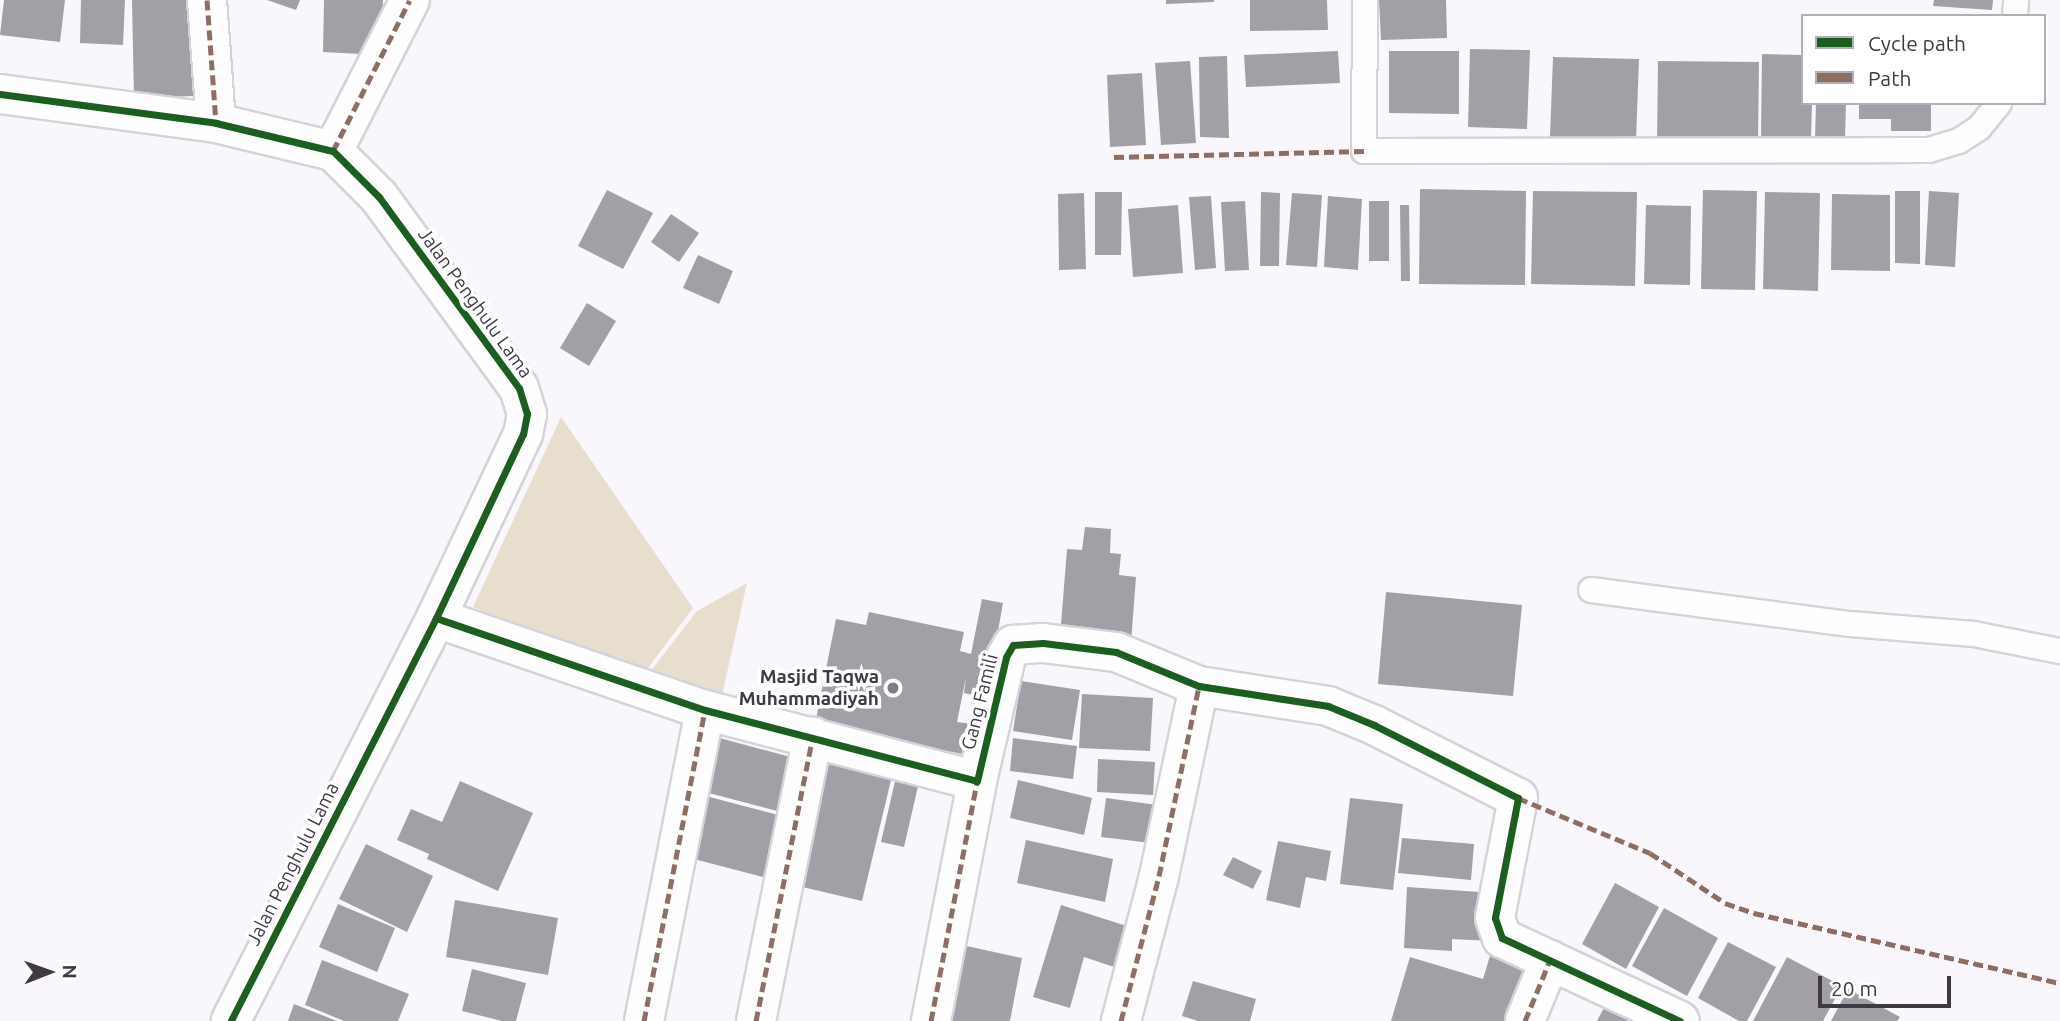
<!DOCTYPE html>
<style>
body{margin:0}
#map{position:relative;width:2060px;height:1021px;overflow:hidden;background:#f9f7fc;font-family:Ubuntu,sans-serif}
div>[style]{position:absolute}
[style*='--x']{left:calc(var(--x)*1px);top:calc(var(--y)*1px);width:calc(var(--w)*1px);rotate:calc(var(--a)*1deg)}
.green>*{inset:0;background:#e8dece}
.building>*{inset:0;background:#a39fa6}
.roads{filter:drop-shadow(2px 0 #d6d2d9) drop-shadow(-2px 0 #d6d2d9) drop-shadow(0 2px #d6d2d9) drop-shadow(0 -2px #d6d2d9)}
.lane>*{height:24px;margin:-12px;padding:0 12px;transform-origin:12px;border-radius:12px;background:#fefeff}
.street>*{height:38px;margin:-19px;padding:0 19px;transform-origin:19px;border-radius:19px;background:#fefeff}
.quiet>*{height:5px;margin-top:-2.5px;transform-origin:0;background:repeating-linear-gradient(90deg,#8d6e63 0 10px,transparent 0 15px)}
.cycleway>*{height:7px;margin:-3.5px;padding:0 3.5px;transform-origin:3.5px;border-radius:3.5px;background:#1b5e20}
.dots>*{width:19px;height:19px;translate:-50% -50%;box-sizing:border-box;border:4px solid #fff;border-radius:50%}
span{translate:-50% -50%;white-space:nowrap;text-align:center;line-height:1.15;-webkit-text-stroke:7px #fff;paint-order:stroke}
.street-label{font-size:19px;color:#3f3944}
.poi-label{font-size:19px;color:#3f3944;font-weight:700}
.right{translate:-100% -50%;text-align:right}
.legend{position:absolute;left:1801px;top:14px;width:245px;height:91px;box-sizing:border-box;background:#fff;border:2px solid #b2b0b4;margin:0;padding:9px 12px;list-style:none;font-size:21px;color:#3f3944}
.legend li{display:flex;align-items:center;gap:14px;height:35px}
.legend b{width:35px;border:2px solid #b2b0b4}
.north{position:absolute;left:14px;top:937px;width:70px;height:70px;-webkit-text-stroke:5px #fff;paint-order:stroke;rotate:89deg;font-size:19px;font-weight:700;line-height:28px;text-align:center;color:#3f3944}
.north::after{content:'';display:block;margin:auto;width:24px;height:32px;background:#3f3944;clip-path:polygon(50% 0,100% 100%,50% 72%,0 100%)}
.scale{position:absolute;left:1818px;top:976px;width:133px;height:32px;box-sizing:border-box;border:4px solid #3f3944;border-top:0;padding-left:9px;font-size:21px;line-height:24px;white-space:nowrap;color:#3f3944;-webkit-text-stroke:5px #fff;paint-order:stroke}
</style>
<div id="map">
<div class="green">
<div style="clip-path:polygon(561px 417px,693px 608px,642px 676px,473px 607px)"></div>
<div style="clip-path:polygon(747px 583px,721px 700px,646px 677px,697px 611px)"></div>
</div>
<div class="building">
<div style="clip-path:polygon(4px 0,65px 0,60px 42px,0 35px)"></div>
<div style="clip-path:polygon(81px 0,125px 0,123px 45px,80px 43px)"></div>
<div style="clip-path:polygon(132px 0,194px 0,196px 96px,134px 98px)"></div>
<div style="clip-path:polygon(267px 0,300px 0,296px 10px)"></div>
<div style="clip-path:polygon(324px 0,383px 0,381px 55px,323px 52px)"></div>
<div style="clip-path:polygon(1166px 0,1214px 0,1214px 2px,1166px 4px)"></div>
<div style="clip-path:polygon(1250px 0,1327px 0,1328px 30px,1250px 31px)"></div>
<div style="clip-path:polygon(1379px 0,1446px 0,1447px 38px,1381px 40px)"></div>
<div style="clip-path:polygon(1934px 0,1993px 0,1992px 10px,1933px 6px)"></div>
<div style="clip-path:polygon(1470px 49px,1530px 50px,1527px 129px,1468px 127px)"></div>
<div style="clip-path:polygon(1338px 51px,1340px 83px,1246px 87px,1244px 55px)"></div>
<div style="clip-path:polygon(1389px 51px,1459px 51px,1459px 114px,1389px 113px)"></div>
<div style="clip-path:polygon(1762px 54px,1803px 55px,1803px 103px,1812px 103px,1811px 138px,1761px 137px)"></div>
<div style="clip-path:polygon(1227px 56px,1229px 138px,1200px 137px,1199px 57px)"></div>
<div style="clip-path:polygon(1553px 57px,1639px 59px,1636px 141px,1550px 137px)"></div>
<div style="clip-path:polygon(1190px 61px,1196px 143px,1161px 145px,1155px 63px)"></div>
<div style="clip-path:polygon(1658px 61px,1759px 62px,1758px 142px,1657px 141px)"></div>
<div style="clip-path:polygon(1142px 73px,1146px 145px,1110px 147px,1107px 75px)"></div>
<div style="clip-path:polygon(1816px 103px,1846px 103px,1845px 140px,1815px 140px)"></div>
<div style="clip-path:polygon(1859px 103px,1931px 103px,1931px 131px,1891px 131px,1891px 119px,1859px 119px)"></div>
<div style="clip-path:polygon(1420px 189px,1526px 191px,1525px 285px,1419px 284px)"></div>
<div style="clip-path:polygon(607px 190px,653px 213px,623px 269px,578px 246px)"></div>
<div style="clip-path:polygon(1703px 190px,1757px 191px,1755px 290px,1701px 289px)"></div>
<div style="clip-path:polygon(1533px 191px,1637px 192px,1635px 286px,1531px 284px)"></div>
<div style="clip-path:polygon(1895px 191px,1920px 191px,1920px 264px,1895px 263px)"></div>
<div style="clip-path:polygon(1929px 191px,1959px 193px,1955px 267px,1925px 265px)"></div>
<div style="clip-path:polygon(1095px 192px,1122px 192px,1121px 255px,1095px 255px)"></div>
<div style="clip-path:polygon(1261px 192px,1280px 193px,1279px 266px,1260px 266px)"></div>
<div style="clip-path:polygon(1765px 192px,1820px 193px,1818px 291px,1763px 289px)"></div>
<div style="clip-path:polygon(1084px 193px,1086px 269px,1059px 270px,1058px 194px)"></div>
<div style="clip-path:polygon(1292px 193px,1322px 195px,1317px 267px,1286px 265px)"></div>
<div style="clip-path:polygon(1832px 194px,1890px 195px,1890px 271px,1831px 270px)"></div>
<div style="clip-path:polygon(1211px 196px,1216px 268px,1195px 270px,1189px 197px)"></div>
<div style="clip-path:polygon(1328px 196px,1362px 199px,1358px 270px,1324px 267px)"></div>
<div style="clip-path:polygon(1245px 201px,1249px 270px,1225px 271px,1221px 202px)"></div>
<div style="clip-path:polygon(1369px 201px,1389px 201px,1389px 261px,1369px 261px)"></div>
<div style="clip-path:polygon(1178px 205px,1183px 273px,1133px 277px,1128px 209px)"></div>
<div style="clip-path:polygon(1400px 205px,1409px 205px,1410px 281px,1401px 281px)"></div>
<div style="clip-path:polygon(1646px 205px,1691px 206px,1690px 285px,1644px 284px)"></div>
<div style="clip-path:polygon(671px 214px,699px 233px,679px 262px,651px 242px)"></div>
<div style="clip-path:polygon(698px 255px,733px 271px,719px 304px,683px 288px)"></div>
<div style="clip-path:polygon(587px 303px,616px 321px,589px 366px,560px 348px)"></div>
<div style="clip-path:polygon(1085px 527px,1111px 529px,1110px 553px,1121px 554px,1119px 575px,1136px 577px,1131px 643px,1060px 637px,1067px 549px,1082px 550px)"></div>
<div style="clip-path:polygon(1386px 592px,1522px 605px,1513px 696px,1378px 684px)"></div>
<div style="clip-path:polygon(982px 599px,1003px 603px,986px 698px,964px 693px,966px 677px,957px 722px,973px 724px,967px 755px,815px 724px,836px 619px,866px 625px,869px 612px,964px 632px,960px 651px,971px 654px)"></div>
<div style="clip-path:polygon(1021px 681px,1080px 690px,1072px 740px,1013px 731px)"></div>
<div style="clip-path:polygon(1082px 694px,1153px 698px,1150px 751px,1079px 748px)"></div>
<div style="clip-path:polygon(716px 737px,798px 759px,785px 813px,701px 791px)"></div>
<div style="clip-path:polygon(1013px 738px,1077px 746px,1073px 779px,1010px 771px)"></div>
<div style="clip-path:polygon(824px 759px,892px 776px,862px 901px,794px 885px)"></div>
<div style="clip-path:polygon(1098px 759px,1155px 762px,1153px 795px,1097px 792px)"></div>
<div style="clip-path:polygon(896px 777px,919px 782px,904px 847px,881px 842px)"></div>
<div style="clip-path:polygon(1018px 780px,1092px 798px,1084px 835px,1010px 818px)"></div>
<div style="clip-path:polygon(460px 781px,533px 813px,498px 891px,427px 859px,429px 854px,397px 840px,411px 809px,442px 822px)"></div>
<div style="clip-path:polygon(702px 795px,790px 818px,775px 880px,686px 857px)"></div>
<div style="clip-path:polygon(1106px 798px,1157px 805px,1151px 843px,1101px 837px)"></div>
<div style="clip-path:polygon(1350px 798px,1403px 804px,1393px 890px,1340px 884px)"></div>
<div style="clip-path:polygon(1402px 838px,1474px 844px,1471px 880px,1398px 873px)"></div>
<div style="clip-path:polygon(1026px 840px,1113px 859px,1105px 902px,1017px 883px)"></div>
<div style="clip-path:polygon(1278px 841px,1331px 851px,1326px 881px,1306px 877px,1300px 908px,1266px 900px)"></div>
<div style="clip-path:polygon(366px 844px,433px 876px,407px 932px,339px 899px)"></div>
<div style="clip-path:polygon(1233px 857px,1262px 871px,1253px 889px,1223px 875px)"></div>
<div style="clip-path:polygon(1615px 883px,1659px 907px,1626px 969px,1582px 944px)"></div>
<div style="clip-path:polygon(1407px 887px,1494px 893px,1491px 941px,1452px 939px,1452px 951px,1404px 948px)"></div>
<div style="clip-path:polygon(455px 900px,558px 918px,548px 975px,446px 957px)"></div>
<div style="clip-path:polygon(338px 904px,395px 928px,377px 972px,319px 947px)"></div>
<div style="clip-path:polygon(1061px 905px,1136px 929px,1123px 970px,1084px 957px,1070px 1008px,1033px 997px)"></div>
<div style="clip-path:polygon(1664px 908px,1718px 938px,1687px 996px,1632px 966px)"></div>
<div style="clip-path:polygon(1728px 942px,1776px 967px,1747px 1021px,1739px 1021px,1698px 998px)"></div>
<div style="clip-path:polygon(953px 943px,1022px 958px,1010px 1021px,950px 1021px)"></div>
<div style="clip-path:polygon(1492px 949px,1530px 960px,1513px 1021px,1391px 1021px,1410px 957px,1483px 979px)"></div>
<div style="clip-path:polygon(1787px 957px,1842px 986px,1823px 1021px,1753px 1021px)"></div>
<div style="clip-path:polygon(322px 960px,409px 994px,398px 1021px,344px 1021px,305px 1005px)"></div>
<div style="clip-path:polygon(472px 969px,526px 983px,516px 1021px,502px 1021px,462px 1011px)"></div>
<div style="clip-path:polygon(1193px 981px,1256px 999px,1250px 1021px,1198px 1021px,1182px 1016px)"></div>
<div style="clip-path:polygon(1848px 989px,1900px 1017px,1897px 1021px,1831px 1021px)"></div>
<div style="clip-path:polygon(1609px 998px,1651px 1021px,1597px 1021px)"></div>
<div style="clip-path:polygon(294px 1004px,337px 1021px,288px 1021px)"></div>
</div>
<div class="roads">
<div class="lane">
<div style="--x:1365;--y:0;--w:151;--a:90.4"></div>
<div style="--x:1364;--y:151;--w:565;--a:-0.1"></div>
<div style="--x:1929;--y:150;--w:31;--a:-17"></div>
<div style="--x:1959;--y:141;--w:24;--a:-33"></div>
<div style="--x:1979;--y:128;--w:32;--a:-51"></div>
<div style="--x:2015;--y:16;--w:16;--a:-86"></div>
<div style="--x:1591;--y:590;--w:261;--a:7.5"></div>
<div style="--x:1850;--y:624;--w:124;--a:4.6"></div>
<div style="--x:1974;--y:634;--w:88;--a:11.2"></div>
</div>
<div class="street">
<div style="--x:207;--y:0;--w:123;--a:85.8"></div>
<div style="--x:0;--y:94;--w:218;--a:7.6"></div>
<div style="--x:216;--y:123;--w:120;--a:13.5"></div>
<div style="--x:333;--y:151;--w:65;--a:45"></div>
<div style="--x:379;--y:197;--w:237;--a:53.8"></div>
<div style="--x:519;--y:388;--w:27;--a:73"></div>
<div style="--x:527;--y:414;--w:20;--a:101"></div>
<div style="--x:523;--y:434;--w:204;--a:115.3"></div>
<div style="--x:436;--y:618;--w:452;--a:117"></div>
<div style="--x:333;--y:151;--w:169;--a:-63"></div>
<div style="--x:436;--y:618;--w:284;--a:18.9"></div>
<div style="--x:705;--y:710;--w:281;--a:14.6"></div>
<div style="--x:977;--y:781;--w:127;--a:-76.8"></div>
<div style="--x:1006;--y:657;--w:14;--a:-60"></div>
<div style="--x:1013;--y:645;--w:30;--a:-4"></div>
<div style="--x:1043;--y:643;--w:74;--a:7"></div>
<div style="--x:1116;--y:652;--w:90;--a:22.3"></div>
<div style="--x:1199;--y:686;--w:131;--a:8.8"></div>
<div style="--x:1328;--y:706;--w:50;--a:22.4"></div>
<div style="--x:1374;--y:725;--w:161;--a:26.9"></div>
<div style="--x:1518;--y:798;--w:122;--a:100.9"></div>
<div style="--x:1495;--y:918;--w:21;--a:71"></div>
<div style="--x:1502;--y:938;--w:196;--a:25"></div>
<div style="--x:644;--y:1021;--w:317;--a:-78.9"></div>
<div style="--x:756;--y:1021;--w:290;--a:-78.7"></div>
<div style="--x:931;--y:1021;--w:244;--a:-79.1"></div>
<div style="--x:1121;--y:1021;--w:150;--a:-75.3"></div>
<div style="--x:1159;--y:876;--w:194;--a:-78.1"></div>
<div style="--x:1525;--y:1021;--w:66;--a:-67.7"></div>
</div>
</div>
<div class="quiet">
<div style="--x:207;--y:0;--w:123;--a:85.8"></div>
<div style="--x:333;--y:151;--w:169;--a:-63"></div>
<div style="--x:1114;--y:157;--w:250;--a:-1.4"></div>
<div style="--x:1518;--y:798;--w:143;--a:22.6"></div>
<div style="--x:1650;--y:853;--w:90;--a:33.7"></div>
<div style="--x:1725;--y:903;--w:31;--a:19"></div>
<div style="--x:1754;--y:913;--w:314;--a:12.9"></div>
<div style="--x:644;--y:1021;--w:317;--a:-78.9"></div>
<div style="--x:756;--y:1021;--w:290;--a:-78.7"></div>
<div style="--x:931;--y:1021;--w:244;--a:-79.1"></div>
<div style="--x:1121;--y:1021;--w:150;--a:-75.3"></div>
<div style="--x:1159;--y:876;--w:194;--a:-78.1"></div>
<div style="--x:1525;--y:1021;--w:66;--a:-67.7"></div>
</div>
<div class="cycleway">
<div style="--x:0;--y:94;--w:218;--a:7.6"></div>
<div style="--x:216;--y:123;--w:120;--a:13.5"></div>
<div style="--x:333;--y:151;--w:65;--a:45"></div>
<div style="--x:379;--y:197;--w:237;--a:53.8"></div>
<div style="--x:519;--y:388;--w:27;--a:73"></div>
<div style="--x:527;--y:414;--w:20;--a:101"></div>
<div style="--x:523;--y:434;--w:204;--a:115.3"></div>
<div style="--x:436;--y:618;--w:452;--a:117"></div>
<div style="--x:436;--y:618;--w:284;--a:18.9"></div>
<div style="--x:705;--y:710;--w:281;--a:14.6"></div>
<div style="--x:977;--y:781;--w:127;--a:-76.8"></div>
<div style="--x:1006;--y:657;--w:14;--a:-60"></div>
<div style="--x:1013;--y:645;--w:30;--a:-4"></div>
<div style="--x:1043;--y:643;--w:74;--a:7"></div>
<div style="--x:1116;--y:652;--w:90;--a:22.3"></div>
<div style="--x:1199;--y:686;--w:131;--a:8.8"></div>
<div style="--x:1328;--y:706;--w:50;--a:22.4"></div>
<div style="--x:1374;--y:725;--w:161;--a:26.9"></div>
<div style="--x:1518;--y:798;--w:122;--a:100.9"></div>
<div style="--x:1495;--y:918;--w:21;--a:71"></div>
<div style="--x:1502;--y:938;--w:196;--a:25"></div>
</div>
<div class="dots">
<div style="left:893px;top:688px;background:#807c84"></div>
</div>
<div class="street-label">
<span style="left:475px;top:303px;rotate:54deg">Jalan Penghulu Lama</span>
<span style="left:980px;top:702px;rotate:-76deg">Gang Famili</span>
<span style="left:293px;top:864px;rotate:-63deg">Jalan Penghulu Lama</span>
</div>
<div class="poi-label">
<span class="right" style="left:879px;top:688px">Masjid Taqwa<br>Muhammadiyah</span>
</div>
<ul class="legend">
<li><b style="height:9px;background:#1b5e20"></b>Cycle path</li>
<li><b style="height:9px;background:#8d6e63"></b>Path</li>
</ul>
<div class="north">N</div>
<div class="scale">20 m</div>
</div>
